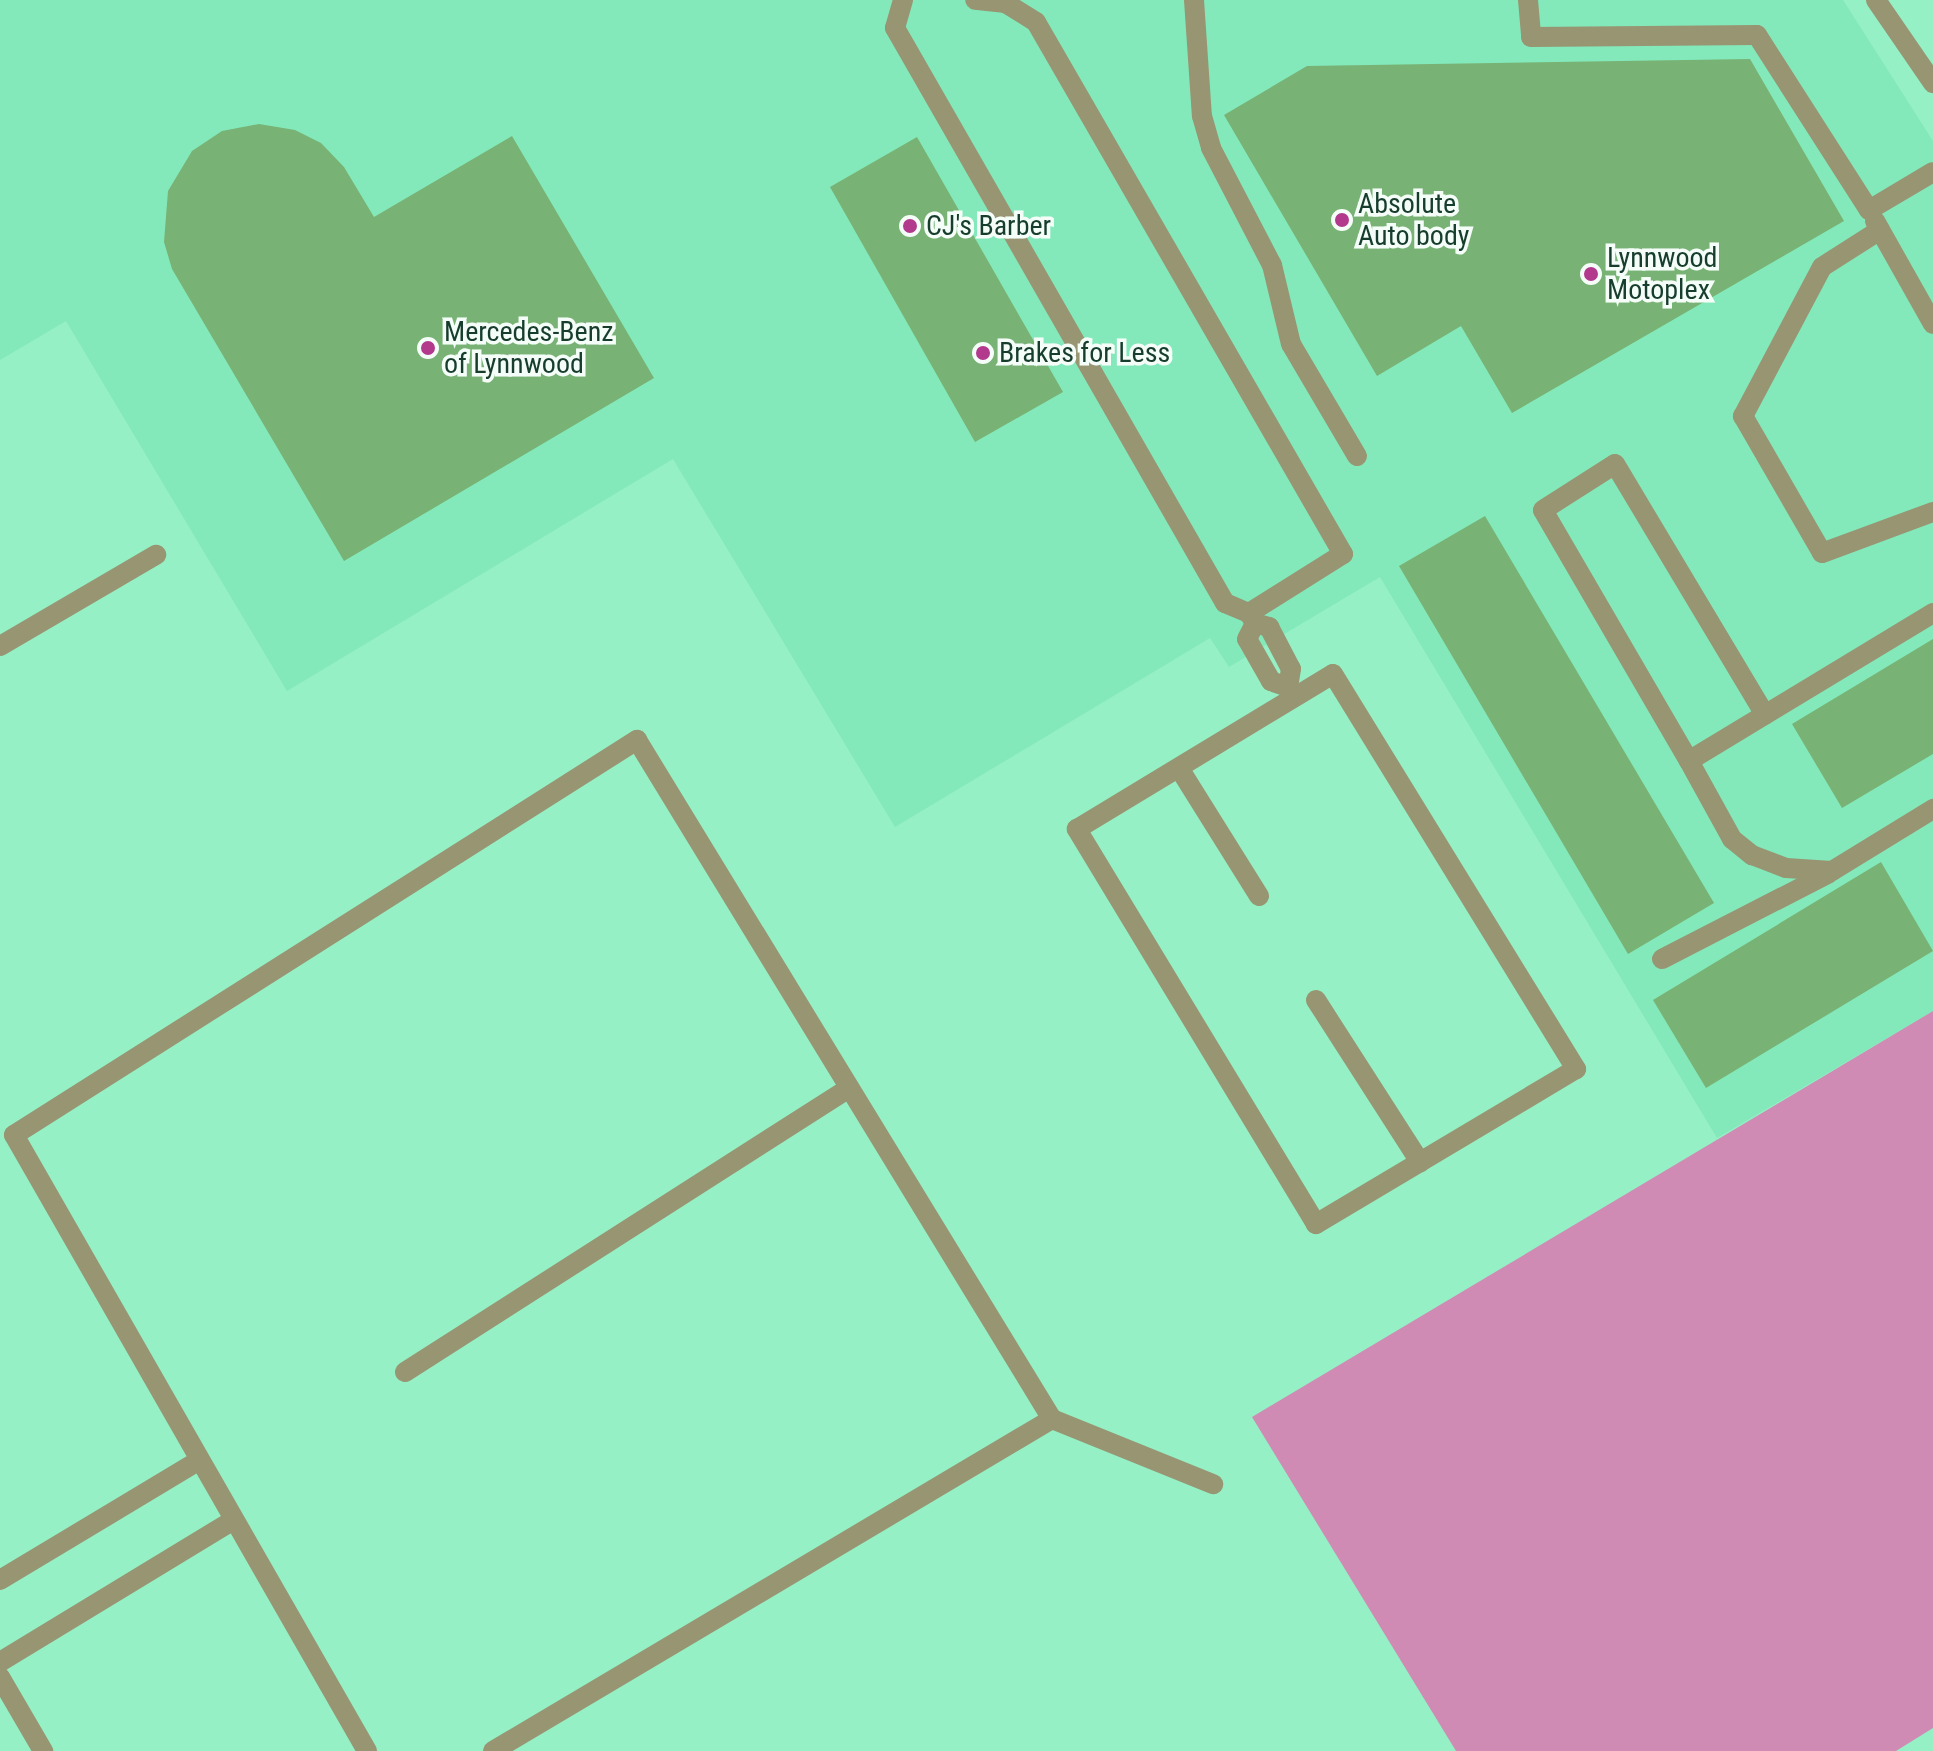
<!DOCTYPE html>
<style>
body{margin:0}
#map{position:relative;width:1933px;height:1751px;overflow:hidden;background:#95f0c5;font-family:"Roboto Condensed",sans-serif}
div>[style]{position:absolute}
[style*='--x']{left:calc(var(--x)*1px);top:calc(var(--y)*1px);width:calc(var(--w)*1px);rotate:calc(var(--a)*1deg)}
.built>*{inset:0;background:#83e9ba}
.forest>*{inset:0;background:#d08bb5}
.building>*{inset:0;background:#78b274}
.minor>*{height:20px;margin:-10px;padding:0 10px;transform-origin:10px;border-radius:10px;background:#989573}
.dots>*{width:22px;height:22px;translate:-50% -50%;box-sizing:border-box;border:4px solid #f5fdf9;border-radius:50%}
span{translate:-50% -50%;white-space:nowrap;text-align:center;line-height:1.15;-webkit-text-stroke:7px #f5fdf9;paint-order:stroke}
.poi-label{font-size:28px;color:#173e2d}
.left{translate:0 -50%;text-align:left}
</style>
<div id="map">
<div class="built">
<div style="clip-path:polygon(0 0,1843px 0,1933px 141px,1933px 1011px,1717px 1138px,1380px 577px,1229px 667px,1210px 638px,895px 827px,673px 459px,287px 691px,66px 321px,0 360px)"></div>
</div>
<div class="forest">
<div style="clip-path:polygon(1933px 1011px,1933px 1728px,1896px 1751px,1456px 1751px,1252px 1417px)"></div>
</div>
<div class="building">
<div style="clip-path:polygon(1750px 59px,1844px 221px,1512px 413px,1461px 326px,1377px 376px,1224px 115px,1307px 66px)"></div>
<div style="clip-path:polygon(259px 124px,295px 130px,321px 143px,344px 167px,374px 217px,512px 136px,654px 378px,344px 561px,172px 269px,164px 242px,168px 191px,192px 151px,222px 131px)"></div>
<div style="clip-path:polygon(917px 137px,1063px 392px,975px 442px,830px 187px)"></div>
<div style="clip-path:polygon(1485px 516px,1714px 903px,1628px 954px,1399px 566px)"></div>
<div style="clip-path:polygon(1933px 639px,1933px 754px,1842px 808px,1792px 724px)"></div>
<div style="clip-path:polygon(1881px 862px,1933px 951px,1706px 1088px,1653px 1000px)"></div>
</div>
<div class="minor">
<div style="--x:903;--y:0;--w:29;--a:106"></div>
<div style="--x:895;--y:28;--w:663;--a:60.15"></div>
<div style="--x:1225;--y:603;--w:26;--a:23"></div>
<div style="--x:1249;--y:613;--w:111;--a:-32.1"></div>
<div style="--x:1343;--y:554;--w:614;--a:-119.99"></div>
<div style="--x:1036;--y:22;--w:36;--a:-148"></div>
<div style="--x:1006;--y:3;--w:31;--a:-174"></div>
<div style="--x:1194;--y:0;--w:116;--a:86.1"></div>
<div style="--x:1202;--y:116;--w:33;--a:74"></div>
<div style="--x:1211;--y:148;--w:132;--a:62.5"></div>
<div style="--x:1272;--y:265;--w:81;--a:76.5"></div>
<div style="--x:1291;--y:344;--w:130;--a:59.5"></div>
<div style="--x:1528;--y:0;--w:37;--a:85"></div>
<div style="--x:1531;--y:37;--w:226;--a:-0.5"></div>
<div style="--x:1757;--y:35;--w:208;--a:57.4"></div>
<div style="--x:1869;--y:210;--w:74;--a:-30.7"></div>
<div style="--x:1876;--y:0;--w:101;--a:55.5"></div>
<div style="--x:1875;--y:221;--w:118;--a:60.6"></div>
<div style="--x:1880;--y:230;--w:69;--a:147.5"></div>
<div style="--x:1822;--y:267;--w:169;--a:117.9"></div>
<div style="--x:1743;--y:416;--w:158;--a:60"></div>
<div style="--x:1822;--y:553;--w:118;--a:-20.3"></div>
<div style="--x:1249;--y:613;--w:12;--a:59"></div>
<div style="--x:1255;--y:623;--w:15;--a:16"></div>
<div style="--x:1269;--y:627;--w:47;--a:62.4"></div>
<div style="--x:1291;--y:669;--w:18;--a:99"></div>
<div style="--x:1288;--y:687;--w:18;--a:-161"></div>
<div style="--x:1271;--y:681;--w:48;--a:-119.7"></div>
<div style="--x:1247;--y:639;--w:18;--a:-63"></div>
<div style="--x:1933;--y:613;--w:285;--a:148.8"></div>
<div style="--x:1689;--y:761;--w:89;--a:61.1"></div>
<div style="--x:1732;--y:839;--w:26;--a:39"></div>
<div style="--x:1752;--y:855;--w:36;--a:21"></div>
<div style="--x:1786;--y:868;--w:46;--a:3.7"></div>
<div style="--x:1832;--y:871;--w:119;--a:-31.5"></div>
<div style="--x:0;--y:646;--w:181;--a:-30.3"></div>
<div style="--x:1333;--y:674;--w:464;--a:58.4"></div>
<div style="--x:1576;--y:1069;--w:303;--a:149.2"></div>
<div style="--x:1316;--y:1224;--w:462;--a:-121.2"></div>
<div style="--x:1077;--y:829;--w:299;--a:-31.2"></div>
<div style="--x:1689;--y:761;--w:290;--a:-120.2"></div>
<div style="--x:1543;--y:510;--w:85;--a:-32.6"></div>
<div style="--x:1615;--y:464;--w:292;--a:59.1"></div>
<div style="--x:1179;--y:768;--w:151;--a:58"></div>
<div style="--x:1662;--y:959;--w:188;--a:-27.2"></div>
<div style="--x:1316;--y:1000;--w:193;--a:57.3"></div>
<div style="--x:405;--y:1372;--w:527;--a:-32.6"></div>
<div style="--x:1052;--y:1419;--w:174;--a:22"></div>
<div style="--x:0;--y:1580;--w:231;--a:-31"></div>
<div style="--x:0;--y:1662;--w:271;--a:-31.3"></div>
<div style="--x:0;--y:1677;--w:86;--a:59.8"></div>
<div style="--x:367;--y:1751;--w:710;--a:-119.81"></div>
<div style="--x:14;--y:1135;--w:738;--a:-32.38"></div>
<div style="--x:637;--y:740;--w:796;--a:58.57"></div>
<div style="--x:1052;--y:1419;--w:650;--a:149.29"></div>
</div>
<div class="dots">
<div style="left:1342px;top:220px;background:#b3398d"></div>
<div style="left:910px;top:226px;background:#b3398d"></div>
<div style="left:1591px;top:274px;background:#b3398d"></div>
<div style="left:428px;top:348px;background:#b3398d"></div>
<div style="left:983px;top:353px;background:#b3398d"></div>
</div>
<div class="poi-label">
<span class="left" style="left:1358px;top:220px">Absolute<br>Auto body</span>
<span class="left" style="left:926px;top:226px">CJ's Barber</span>
<span class="left" style="left:1607px;top:274px">Lynnwood<br>Motoplex</span>
<span class="left" style="left:444px;top:348px">Mercedes-Benz<br>of Lynnwood</span>
<span class="left" style="left:999px;top:353px">Brakes for Less</span>
</div>
</div>
